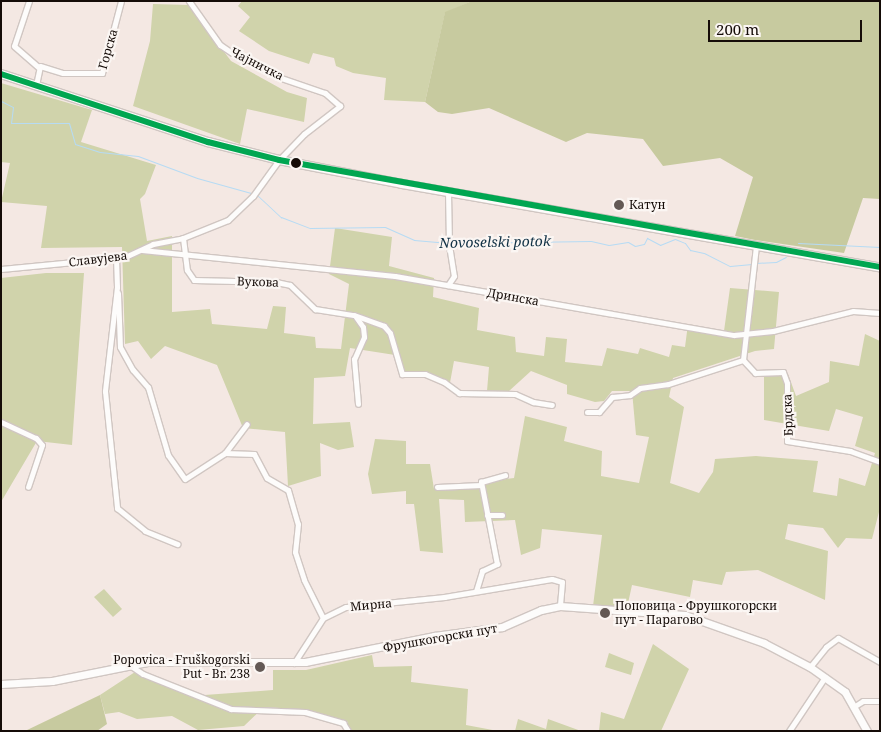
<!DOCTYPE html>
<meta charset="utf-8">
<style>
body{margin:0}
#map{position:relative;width:881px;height:732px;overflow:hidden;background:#f4e8e3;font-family:"Noto Serif",serif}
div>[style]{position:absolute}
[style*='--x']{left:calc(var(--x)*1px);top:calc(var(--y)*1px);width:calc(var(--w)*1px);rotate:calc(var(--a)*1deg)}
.green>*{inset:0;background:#d0d3ab}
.forest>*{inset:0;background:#c7ca9f}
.stream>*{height:1px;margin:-0.5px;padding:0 0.5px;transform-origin:0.5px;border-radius:0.5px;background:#b6dbf4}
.roads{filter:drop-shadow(1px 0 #d0c6c2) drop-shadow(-1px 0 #d0c6c2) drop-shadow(0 1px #d0c6c2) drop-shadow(0 -1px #d0c6c2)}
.street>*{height:5px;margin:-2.5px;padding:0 2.5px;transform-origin:2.5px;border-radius:2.5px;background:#fdfcfb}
.secondary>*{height:7px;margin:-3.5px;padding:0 3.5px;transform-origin:3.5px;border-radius:3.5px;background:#fdfcfb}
.primary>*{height:8px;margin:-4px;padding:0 4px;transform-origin:4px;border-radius:4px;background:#fdfcfb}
.bus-1>*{height:6px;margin:-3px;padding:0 3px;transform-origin:3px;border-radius:3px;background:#00a651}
.dots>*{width:14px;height:14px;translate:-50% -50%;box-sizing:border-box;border:2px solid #fbf6f3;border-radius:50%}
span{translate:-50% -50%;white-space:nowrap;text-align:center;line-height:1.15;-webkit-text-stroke:4.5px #fbf6f3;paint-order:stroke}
.street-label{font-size:12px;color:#150c08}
.poi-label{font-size:12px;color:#150c08}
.left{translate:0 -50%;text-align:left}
.right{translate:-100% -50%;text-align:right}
.water-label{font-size:14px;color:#113145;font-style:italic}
.frame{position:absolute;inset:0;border:2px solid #150c08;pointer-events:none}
.scale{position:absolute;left:708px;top:20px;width:154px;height:22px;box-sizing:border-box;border:2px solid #150c08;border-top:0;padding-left:6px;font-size:15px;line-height:18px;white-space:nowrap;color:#150c08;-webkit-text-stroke:4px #fbf6f3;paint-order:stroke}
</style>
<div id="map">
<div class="green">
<div style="clip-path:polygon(242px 1px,472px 1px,445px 13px,425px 102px,384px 100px,386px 78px,353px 73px,336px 66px,334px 58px,313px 53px,309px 64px,269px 51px,239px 31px,250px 17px,238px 6px)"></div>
<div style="clip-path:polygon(153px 4px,189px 5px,231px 61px,287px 92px,307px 98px,304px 122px,247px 109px,240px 144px,133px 106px,150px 41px)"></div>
<div style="clip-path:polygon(1px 83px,92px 110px,81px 142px,156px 165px,145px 194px,140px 199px,147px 241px,172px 236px,172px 312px,210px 309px,212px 324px,267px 329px,273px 306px,286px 307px,284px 333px,315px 337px,316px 348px,341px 349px,349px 284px,329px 274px,335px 228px,392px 237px,389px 266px,434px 278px,433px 297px,479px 308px,477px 330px,515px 337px,516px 352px,544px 356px,546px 337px,567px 339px,565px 362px,602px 366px,607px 348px,638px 354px,640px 348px,669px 357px,672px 345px,685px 347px,688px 324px,724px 331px,730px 288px,779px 292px,774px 349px,755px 351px,673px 378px,669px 397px,684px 407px,670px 483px,699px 493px,713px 472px,715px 459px,756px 456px,818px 461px,813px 492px,837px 496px,839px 478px,865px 486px,875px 453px,855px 446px,863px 417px,836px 409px,829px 431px,764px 420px,764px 377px,788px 374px,796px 396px,829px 382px,830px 361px,859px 366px,865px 334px,880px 341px,880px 508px,872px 539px,846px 538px,838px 548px,823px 528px,788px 524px,785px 539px,828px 551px,825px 600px,758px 570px,726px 572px,722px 585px,693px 580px,690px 597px,632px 585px,627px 608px,593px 606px,602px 535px,542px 529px,540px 548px,521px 555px,515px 520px,465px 522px,464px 500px,439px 499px,443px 553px,420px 551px,414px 504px,406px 504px,406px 491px,372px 494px,368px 474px,375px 439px,406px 441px,406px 464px,430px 464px,434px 489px,480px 488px,479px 483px,514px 478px,525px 416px,567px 427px,564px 441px,602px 451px,601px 476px,639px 483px,649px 437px,636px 435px,632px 391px,612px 391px,604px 401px,595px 402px,567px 394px,567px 385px,531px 371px,509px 391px,487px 391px,489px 367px,454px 361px,449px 388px,425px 376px,401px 378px,395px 355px,350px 348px,345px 376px,314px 378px,313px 424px,350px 422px,354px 447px,338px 450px,320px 443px,321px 476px,288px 486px,285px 432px,243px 428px,217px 365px,165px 346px,151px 359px,138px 341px,125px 344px,122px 247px,41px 248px,47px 206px,1px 202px,10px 163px,1px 162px)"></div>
<div style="clip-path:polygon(46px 273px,84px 273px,72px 445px,37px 441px,1px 502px,1px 278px)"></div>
<div style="clip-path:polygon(104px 589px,122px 609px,113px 617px,94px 597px)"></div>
<div style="clip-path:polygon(653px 644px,689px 669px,661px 731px,599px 731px,601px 712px,624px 719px)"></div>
<div style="clip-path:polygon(609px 653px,634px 663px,631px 675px,605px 667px)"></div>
<div style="clip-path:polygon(372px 655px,374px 667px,412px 666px,411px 682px,468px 689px,466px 725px,498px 731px,346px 731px,348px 722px,309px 710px,264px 707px,244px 726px,198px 730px,172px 716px,137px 719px,119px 712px,105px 714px,100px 695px,135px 672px,191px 696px,273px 690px,273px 670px,306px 670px)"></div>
<div style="clip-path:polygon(518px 719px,546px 729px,548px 719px,581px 731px,515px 731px)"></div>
</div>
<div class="forest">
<div style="clip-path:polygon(472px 1px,880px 1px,880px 199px,863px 198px,844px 253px,755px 240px,735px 236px,753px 177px,720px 158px,663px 166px,643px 139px,587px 133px,566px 142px,489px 108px,452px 114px,438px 112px,425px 102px,445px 12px)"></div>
<div style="clip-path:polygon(100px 695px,107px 724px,97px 731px,25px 731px)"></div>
</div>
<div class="stream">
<div style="--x:1;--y:101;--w:13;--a:27"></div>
<div style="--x:13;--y:107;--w:16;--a:97"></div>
<div style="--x:11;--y:123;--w:58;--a:0"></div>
<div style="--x:69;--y:123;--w:22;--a:74"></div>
<div style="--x:75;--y:144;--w:26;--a:18"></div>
<div style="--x:100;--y:152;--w:38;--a:6"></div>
<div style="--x:138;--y:156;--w:63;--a:20.4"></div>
<div style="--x:197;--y:178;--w:56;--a:15.5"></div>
<div style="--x:257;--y:195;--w:33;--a:43"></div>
<div style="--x:281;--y:217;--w:31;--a:21"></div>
<div style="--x:310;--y:228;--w:75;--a:-0.8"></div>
<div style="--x:385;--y:227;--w:32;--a:24"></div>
<div style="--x:414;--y:240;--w:32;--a:5"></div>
<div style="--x:450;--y:243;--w:141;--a:-0.8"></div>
<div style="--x:591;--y:241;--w:18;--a:13"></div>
<div style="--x:609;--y:245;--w:19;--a:-9"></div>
<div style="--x:628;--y:242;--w:8;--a:30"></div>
<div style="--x:635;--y:246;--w:9;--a:-13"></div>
<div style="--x:644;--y:244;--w:7;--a:-63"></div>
<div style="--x:647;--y:238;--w:15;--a:28"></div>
<div style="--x:660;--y:245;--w:16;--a:-22"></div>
<div style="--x:675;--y:239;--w:11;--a:22"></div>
<div style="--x:685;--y:243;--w:9;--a:54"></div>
<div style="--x:690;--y:250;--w:14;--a:12"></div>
<div style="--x:704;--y:253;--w:29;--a:27"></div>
<div style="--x:730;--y:266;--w:22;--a:-5"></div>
<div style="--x:798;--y:243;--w:82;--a:2.8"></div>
<div style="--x:756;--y:263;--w:20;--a:-3"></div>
<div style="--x:776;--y:262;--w:11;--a:-27"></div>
</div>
<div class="roads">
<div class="street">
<div style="--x:29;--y:1;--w:47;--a:108.4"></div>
<div style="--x:14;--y:46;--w:32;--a:41"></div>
<div style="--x:36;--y:85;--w:19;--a:-78"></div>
<div style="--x:40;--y:66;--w:24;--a:17"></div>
<div style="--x:63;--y:73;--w:39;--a:0"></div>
<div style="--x:102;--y:73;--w:74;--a:-75.2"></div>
<div style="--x:448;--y:192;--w:53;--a:88.9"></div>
<div style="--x:449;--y:245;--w:31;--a:81"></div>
<div style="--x:454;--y:276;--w:11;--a:124"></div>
<div style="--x:183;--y:238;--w:32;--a:83"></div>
<div style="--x:187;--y:270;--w:12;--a:55"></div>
<div style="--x:194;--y:280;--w:82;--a:1.4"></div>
<div style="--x:276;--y:282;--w:14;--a:12"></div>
<div style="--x:290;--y:285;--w:35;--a:44"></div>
<div style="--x:315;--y:309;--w:39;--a:9"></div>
<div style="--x:354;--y:315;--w:32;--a:20"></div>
<div style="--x:384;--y:326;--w:9;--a:49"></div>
<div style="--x:390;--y:333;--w:43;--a:73.7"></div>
<div style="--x:402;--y:374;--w:23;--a:0"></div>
<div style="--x:425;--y:374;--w:21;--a:23"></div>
<div style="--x:444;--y:382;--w:19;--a:36"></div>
<div style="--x:459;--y:393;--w:56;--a:1"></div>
<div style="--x:515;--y:394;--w:20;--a:24"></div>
<div style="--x:533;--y:402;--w:19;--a:9"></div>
<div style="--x:142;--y:250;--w:254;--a:5.9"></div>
<div style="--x:395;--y:276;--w:344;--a:9.9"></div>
<div style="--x:734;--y:335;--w:39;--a:-6"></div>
<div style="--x:773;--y:331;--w:82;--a:-14"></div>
<div style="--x:853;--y:311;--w:27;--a:4"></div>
<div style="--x:116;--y:258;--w:29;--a:88"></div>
<div style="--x:117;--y:287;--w:105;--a:96.6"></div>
<div style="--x:105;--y:391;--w:118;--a:84.1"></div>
<div style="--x:117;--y:508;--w:36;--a:39"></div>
<div style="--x:145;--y:531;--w:35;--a:22"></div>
<div style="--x:1;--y:269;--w:125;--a:-5.5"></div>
<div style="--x:125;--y:257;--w:31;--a:-25"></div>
<div style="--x:153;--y:244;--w:31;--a:-11"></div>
<div style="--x:183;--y:238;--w:48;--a:-21.8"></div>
<div style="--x:228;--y:220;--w:35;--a:-44"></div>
<div style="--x:253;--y:196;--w:44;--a:-54.2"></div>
<div style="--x:279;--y:160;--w:36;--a:-46"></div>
<div style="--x:304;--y:134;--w:46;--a:-37.9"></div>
<div style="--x:340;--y:106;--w:20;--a:-139"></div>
<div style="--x:325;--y:93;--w:46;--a:-161.2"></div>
<div style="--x:281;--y:78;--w:51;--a:-153.4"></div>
<div style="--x:235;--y:55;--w:18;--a:-146"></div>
<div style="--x:220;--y:45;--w:54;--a:-125.2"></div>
<div style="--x:118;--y:293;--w:54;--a:87.9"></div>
<div style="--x:120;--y:347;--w:26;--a:61"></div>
<div style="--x:133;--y:370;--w:23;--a:49"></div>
<div style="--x:148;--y:387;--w:71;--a:73.6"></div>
<div style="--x:168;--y:455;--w:29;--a:55"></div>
<div style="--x:185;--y:479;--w:48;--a:-33"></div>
<div style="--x:225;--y:453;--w:36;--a:-53"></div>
<div style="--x:356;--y:317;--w:12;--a:55"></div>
<div style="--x:363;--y:327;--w:10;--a:84"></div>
<div style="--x:364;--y:337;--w:24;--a:114"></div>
<div style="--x:354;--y:359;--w:45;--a:84.9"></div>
<div style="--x:743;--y:360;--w:18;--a:47"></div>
<div style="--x:755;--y:373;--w:28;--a:-2"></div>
<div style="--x:783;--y:372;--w:12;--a:70"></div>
<div style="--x:787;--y:383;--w:58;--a:90"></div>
<div style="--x:787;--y:441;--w:64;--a:9"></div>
<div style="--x:850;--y:451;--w:32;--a:20"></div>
<div style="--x:743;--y:360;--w:115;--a:-83.5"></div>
<div style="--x:587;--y:412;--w:12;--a:0"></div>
<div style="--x:599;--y:412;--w:20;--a:-49"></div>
<div style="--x:612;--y:397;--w:18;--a:-6"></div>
<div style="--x:630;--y:395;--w:12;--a:-35"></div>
<div style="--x:640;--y:388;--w:28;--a:-8"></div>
<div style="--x:668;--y:384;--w:79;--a:-17.7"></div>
<div style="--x:1;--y:422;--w:38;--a:25"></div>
<div style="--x:36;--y:438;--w:9;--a:49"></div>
<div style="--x:42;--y:445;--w:44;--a:108.4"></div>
<div style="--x:225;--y:453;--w:29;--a:2"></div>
<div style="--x:254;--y:454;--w:27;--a:62"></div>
<div style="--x:267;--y:478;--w:24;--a:30"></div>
<div style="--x:288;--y:490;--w:35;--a:74"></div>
<div style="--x:298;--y:524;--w:28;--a:96"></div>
<div style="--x:295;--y:552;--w:29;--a:72"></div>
<div style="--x:304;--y:580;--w:42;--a:63.4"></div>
<div style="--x:437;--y:487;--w:44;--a:-2.6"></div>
<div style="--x:487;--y:515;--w:15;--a:0"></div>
<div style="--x:476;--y:591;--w:21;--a:-73"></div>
<div style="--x:482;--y:571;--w:17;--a:-25"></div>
<div style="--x:497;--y:564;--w:84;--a:-101"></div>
<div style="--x:481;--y:482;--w:25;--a:-16"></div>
<div style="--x:294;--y:663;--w:54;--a:-57.2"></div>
<div style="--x:323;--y:618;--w:25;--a:-26"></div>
<div style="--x:346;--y:607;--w:99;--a:-5.8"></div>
<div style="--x:444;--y:597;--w:109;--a:-9.5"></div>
<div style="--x:552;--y:579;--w:10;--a:17"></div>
<div style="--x:562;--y:582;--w:24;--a:95"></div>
<div style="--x:131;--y:666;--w:14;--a:34"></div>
<div style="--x:143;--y:674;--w:95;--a:21.7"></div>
<div style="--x:231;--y:709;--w:74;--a:2.3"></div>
<div style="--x:305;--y:712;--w:40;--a:16"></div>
<div style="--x:343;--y:723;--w:9;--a:58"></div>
<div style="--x:810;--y:667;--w:26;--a:-51"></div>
<div style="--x:826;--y:647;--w:15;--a:-37"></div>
<div style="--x:838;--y:638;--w:48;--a:29.7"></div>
<div style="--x:855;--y:706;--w:9;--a:-32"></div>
<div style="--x:863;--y:701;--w:17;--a:0"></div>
<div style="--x:789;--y:731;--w:65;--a:-56.3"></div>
</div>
<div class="secondary">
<div style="--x:1;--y:684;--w:51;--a:-3.4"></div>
<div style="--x:52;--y:681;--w:97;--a:-11.3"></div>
<div style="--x:147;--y:662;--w:158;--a:0"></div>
<div style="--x:305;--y:662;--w:132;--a:-11.4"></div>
<div style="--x:434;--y:636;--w:69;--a:-7.5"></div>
<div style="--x:502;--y:627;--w:43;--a:-23.6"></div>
<div style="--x:541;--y:610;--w:19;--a:-12"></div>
<div style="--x:560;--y:606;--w:125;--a:4.1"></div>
<div style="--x:685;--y:615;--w:84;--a:19.5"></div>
<div style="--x:764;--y:643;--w:52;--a:27.6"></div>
<div style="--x:810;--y:667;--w:43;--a:35.5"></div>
<div style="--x:845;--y:692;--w:45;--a:60.6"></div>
</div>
<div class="primary">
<div style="--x:1;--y:74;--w:218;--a:18.2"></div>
<div style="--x:208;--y:142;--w:73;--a:14.2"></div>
<div style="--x:279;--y:160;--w:125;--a:11"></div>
<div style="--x:402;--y:184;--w:485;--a:9.9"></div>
</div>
</div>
<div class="bus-1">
<div style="--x:1;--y:74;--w:218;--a:18.2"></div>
<div style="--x:208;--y:142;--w:73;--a:14.2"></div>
<div style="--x:279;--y:160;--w:610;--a:10.09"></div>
</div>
<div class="dots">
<div style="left:296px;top:163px;background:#150c08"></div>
<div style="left:619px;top:205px;background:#635955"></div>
<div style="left:605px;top:613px;background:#635955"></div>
<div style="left:260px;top:667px;background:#635955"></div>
</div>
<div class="street-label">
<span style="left:108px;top:49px;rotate:-74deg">Горска</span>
<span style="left:257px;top:64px;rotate:27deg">Чајничка</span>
<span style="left:98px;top:259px;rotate:-7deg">Славујева</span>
<span style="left:258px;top:282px;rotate:2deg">Вукова</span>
<span style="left:513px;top:297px;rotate:10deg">Дринска</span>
<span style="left:788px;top:415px;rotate:-92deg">Брдска</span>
<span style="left:371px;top:605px;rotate:-5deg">Мирна</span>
<span style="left:440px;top:638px;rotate:-10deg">Фрушкогорски пут</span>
</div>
<div class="poi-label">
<span class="left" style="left:629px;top:205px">Катун</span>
<span class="left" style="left:615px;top:613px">Поповица - Фрушкогорски<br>пут - Парагово</span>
<span class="right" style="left:250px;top:667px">Popovica - Fruškogorski<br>Put - Br. 238</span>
</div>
<div class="water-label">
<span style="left:495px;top:242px;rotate:-1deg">Novoselski potok</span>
</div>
<div class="frame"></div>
<div class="scale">200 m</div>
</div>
